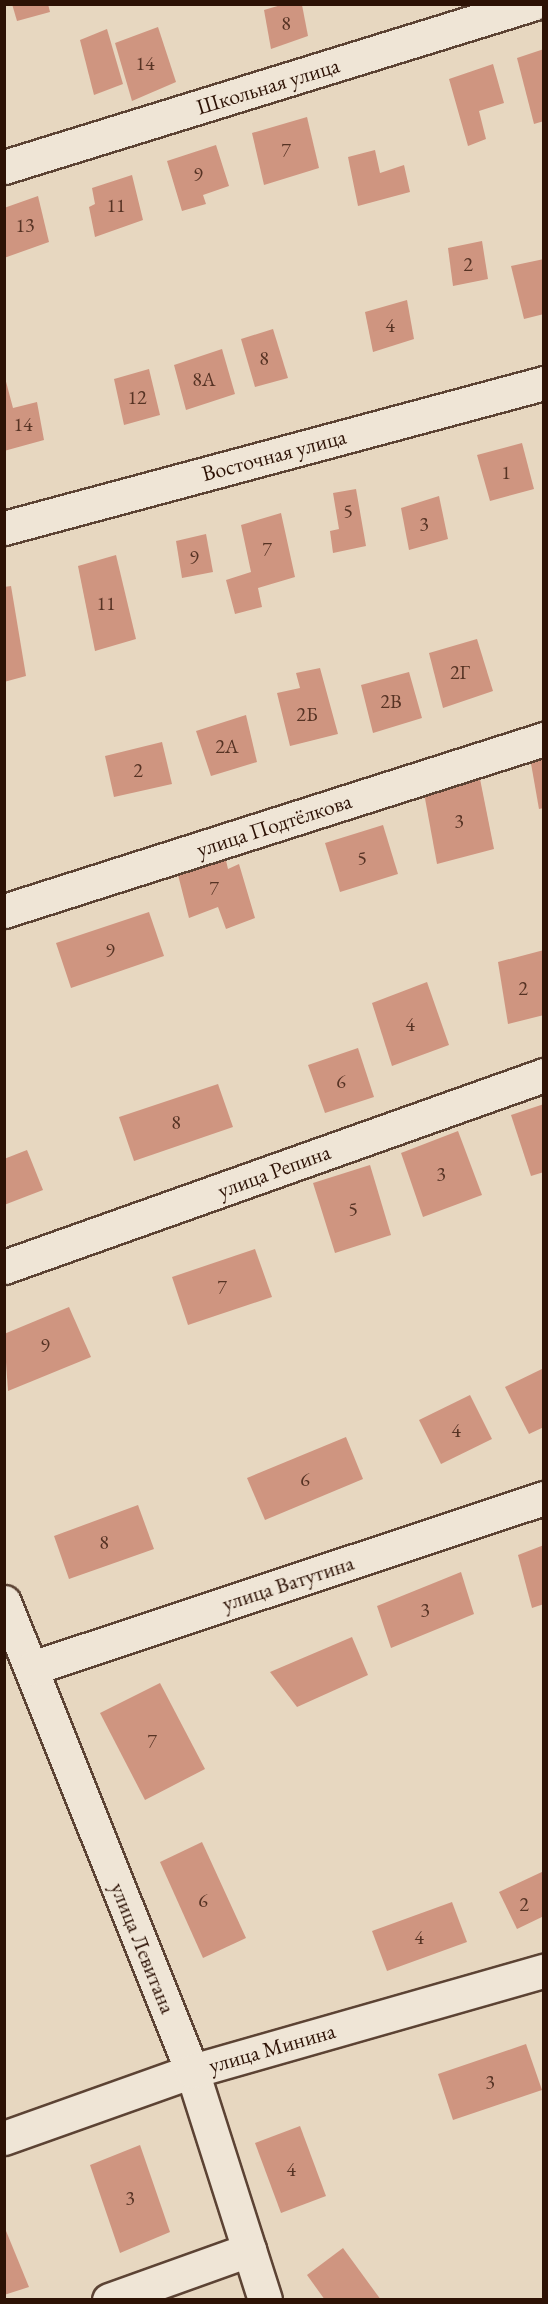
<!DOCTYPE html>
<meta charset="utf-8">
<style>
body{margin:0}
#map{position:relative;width:548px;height:2304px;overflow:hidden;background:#e7d7c0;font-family:"EB Garamond",serif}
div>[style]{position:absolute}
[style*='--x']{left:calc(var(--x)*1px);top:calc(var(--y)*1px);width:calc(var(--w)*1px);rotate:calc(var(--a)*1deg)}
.building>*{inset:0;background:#cf9580}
.roads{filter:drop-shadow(2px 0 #5c4334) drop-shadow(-2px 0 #5c4334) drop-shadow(0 2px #5c4334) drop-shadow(0 -2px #5c4334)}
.minor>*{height:33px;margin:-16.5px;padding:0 16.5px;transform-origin:16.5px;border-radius:16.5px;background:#efe5d6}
span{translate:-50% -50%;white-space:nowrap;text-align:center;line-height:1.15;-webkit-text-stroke:5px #efe5d6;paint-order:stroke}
.number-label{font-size:20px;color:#563324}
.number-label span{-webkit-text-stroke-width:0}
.street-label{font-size:22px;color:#2d1205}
.frame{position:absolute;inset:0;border:6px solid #2d1205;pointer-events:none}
</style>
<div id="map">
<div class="building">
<div style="clip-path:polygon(12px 4px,48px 4px,50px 12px,17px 21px)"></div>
<div style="clip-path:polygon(281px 5px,302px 5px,308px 36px,271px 49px,264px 10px)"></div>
<div style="clip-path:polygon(158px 27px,176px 82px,132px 101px,115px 43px)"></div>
<div style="clip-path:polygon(107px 29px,123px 84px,94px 95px,80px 40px)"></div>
<div style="clip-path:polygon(544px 49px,544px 121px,534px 124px,517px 58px)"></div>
<div style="clip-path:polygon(493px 64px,504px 103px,479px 111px,486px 139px,468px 146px,449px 79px)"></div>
<div style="clip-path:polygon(307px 117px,319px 168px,264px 185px,252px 133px)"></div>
<div style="clip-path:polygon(216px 145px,229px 186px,203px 195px,206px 204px,182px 211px,167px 161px)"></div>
<div style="clip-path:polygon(375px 150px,380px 173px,404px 165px,410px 192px,358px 206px,348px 157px)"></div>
<div style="clip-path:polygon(132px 175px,143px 220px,95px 237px,89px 207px,95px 204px,92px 188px)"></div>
<div style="clip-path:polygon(38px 196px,49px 242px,4px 258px,4px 208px)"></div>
<div style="clip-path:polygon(482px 241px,488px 279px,453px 286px,448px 248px)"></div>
<div style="clip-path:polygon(544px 259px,544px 314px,524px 319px,511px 266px)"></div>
<div style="clip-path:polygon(407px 300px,414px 339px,373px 352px,365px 312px)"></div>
<div style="clip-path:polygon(273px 329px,288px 378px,255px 387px,241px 339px)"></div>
<div style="clip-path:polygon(222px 349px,235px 394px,186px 410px,174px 365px)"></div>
<div style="clip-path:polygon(149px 369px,160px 415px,124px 425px,114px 379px)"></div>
<div style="clip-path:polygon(4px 374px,13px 408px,37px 402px,44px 440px,4px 451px)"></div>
<div style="clip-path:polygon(522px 443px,534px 489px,490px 501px,477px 455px)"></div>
<div style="clip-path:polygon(356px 489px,366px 546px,333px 553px,330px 531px,339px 529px,333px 493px)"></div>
<div style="clip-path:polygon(439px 496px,448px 539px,409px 550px,401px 508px)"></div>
<div style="clip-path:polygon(281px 513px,295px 577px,258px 588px,262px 607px,235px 614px,226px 580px,251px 572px,241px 525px)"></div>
<div style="clip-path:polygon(206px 534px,213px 572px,182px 578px,176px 541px)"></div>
<div style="clip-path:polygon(116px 555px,136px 639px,95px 651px,78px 566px)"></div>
<div style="clip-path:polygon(11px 586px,26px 676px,4px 682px,4px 587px)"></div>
<div style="clip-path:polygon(477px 639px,493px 691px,443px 708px,429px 653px)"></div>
<div style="clip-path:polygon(320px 668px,338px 734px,290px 746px,277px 693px,300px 688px,296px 673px)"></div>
<div style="clip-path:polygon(409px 672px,422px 718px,373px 733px,361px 685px)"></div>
<div style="clip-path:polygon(246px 715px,257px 762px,211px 776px,196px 731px)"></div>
<div style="clip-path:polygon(162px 742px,172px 784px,114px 797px,105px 756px)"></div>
<div style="clip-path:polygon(544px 748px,544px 808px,539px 809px,529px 752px)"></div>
<div style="clip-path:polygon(480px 779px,494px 849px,437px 864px,424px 793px)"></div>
<div style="clip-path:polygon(383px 825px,398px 874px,340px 892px,325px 843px)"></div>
<div style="clip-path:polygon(224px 852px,228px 869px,239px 864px,255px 918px,226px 929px,218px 907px,189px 918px,176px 867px)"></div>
<div style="clip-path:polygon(149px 912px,164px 956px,71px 988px,56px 943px)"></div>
<div style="clip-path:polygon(544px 950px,544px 1015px,508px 1024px,498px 962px)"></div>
<div style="clip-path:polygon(427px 982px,449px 1045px,392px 1066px,372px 1003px)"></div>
<div style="clip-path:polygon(358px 1048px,374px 1097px,325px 1113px,308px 1065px)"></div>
<div style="clip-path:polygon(218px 1084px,233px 1127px,134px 1161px,119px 1117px)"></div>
<div style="clip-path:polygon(544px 1104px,544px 1172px,531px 1176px,511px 1115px)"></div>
<div style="clip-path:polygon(458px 1131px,482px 1195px,423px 1217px,401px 1153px)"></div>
<div style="clip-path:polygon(27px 1150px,43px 1190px,4px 1205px,4px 1159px)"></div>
<div style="clip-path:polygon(370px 1165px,391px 1235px,335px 1253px,313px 1183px)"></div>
<div style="clip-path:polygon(255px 1249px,272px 1297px,188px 1325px,172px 1277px)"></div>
<div style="clip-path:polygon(69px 1307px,91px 1357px,8px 1391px,4px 1334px)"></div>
<div style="clip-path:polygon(544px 1368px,544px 1427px,529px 1434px,505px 1387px)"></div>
<div style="clip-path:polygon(470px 1395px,492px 1439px,441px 1464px,419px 1420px)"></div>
<div style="clip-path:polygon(346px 1437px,363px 1479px,265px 1520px,247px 1478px)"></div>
<div style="clip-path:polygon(138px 1505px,154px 1549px,69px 1579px,54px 1536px)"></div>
<div style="clip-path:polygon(544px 1545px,544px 1604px,532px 1608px,518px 1555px)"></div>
<div style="clip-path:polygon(461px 1572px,474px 1614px,391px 1648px,377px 1606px)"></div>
<div style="clip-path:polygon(352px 1637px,368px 1675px,297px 1707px,270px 1672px)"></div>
<div style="clip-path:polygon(160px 1683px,205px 1769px,145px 1800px,100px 1713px)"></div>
<div style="clip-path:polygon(202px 1842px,246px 1938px,203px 1958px,160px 1862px)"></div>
<div style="clip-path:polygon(544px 1871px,544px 1916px,517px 1929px,499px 1892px)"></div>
<div style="clip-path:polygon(452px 1902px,467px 1942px,387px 1971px,372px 1931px)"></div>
<div style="clip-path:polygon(526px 2044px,542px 2090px,453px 2120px,438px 2074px)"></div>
<div style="clip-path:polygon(300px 2126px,326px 2196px,281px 2213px,255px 2143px)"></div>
<div style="clip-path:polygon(140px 2145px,170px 2232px,120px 2253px,90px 2165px)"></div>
<div style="clip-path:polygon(4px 2226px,29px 2287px,4px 2295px)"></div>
<div style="clip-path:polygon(343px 2248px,381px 2300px,325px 2300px,307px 2275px)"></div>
</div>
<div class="roads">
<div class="minor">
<div style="--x:4;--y:167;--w:553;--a:-17.16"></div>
<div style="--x:4;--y:528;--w:559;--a:-15.03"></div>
<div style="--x:4;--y:911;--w:567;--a:-17.67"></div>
<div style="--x:4;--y:1267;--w:573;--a:-19.57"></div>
<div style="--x:4;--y:1602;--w:505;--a:68.16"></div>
<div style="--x:192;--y:2071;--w:240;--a:72.3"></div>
<div style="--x:32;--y:1668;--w:539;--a:-18.37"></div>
<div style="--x:4;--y:2138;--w:200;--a:-19.6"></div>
<div style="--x:192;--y:2071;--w:366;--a:-15.9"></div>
<div style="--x:109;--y:2300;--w:149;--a:-19.7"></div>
</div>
</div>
<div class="number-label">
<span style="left:286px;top:23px">8</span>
<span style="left:145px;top:63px">14</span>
<span style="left:286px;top:150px">7</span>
<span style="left:198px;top:174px">9</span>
<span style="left:116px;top:205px">11</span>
<span style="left:25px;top:225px">13</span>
<span style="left:468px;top:264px">2</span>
<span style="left:390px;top:325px">4</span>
<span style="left:264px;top:358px">8</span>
<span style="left:204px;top:379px">8А</span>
<span style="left:137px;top:397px">12</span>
<span style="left:23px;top:424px">14</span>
<span style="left:506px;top:472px">1</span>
<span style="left:348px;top:511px">5</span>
<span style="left:424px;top:524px">3</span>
<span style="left:267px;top:549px">7</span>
<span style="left:194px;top:557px">9</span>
<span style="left:106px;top:603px">11</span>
<span style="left:460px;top:672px">2Г</span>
<span style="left:391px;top:701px">2В</span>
<span style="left:307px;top:714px">2Б</span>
<span style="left:227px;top:746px">2А</span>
<span style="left:138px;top:770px">2</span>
<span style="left:459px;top:821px">3</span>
<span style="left:362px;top:858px">5</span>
<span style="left:214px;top:888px">7</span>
<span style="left:110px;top:950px">9</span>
<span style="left:523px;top:988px">2</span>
<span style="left:410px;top:1024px">4</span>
<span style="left:341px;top:1081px">6</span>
<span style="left:176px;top:1122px">8</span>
<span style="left:441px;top:1174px">3</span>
<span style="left:353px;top:1209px">5</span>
<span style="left:222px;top:1287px">7</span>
<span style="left:45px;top:1345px">9</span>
<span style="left:456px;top:1430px">4</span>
<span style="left:305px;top:1479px">6</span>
<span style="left:104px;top:1542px">8</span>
<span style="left:425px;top:1610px">3</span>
<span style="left:152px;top:1741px">7</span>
<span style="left:203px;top:1900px">6</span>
<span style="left:524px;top:1904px">2</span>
<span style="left:419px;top:1937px">4</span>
<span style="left:490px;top:2082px">3</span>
<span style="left:291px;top:2169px">4</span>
<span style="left:130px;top:2198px">3</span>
</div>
<div class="street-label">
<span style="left:268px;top:86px;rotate:-17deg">Школьная улица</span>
<span style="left:274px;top:455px;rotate:-15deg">Восточная улица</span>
<span style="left:274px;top:825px;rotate:-18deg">улица Подтёлкова</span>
<span style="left:274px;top:1171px;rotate:-20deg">улица Репина</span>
<span style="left:288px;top:1583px;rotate:-18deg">улица Ватутина</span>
<span style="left:143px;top:1948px;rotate:68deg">улица Левитана</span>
<span style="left:272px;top:2048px;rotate:-16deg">улица Минина</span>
</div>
<div class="frame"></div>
</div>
